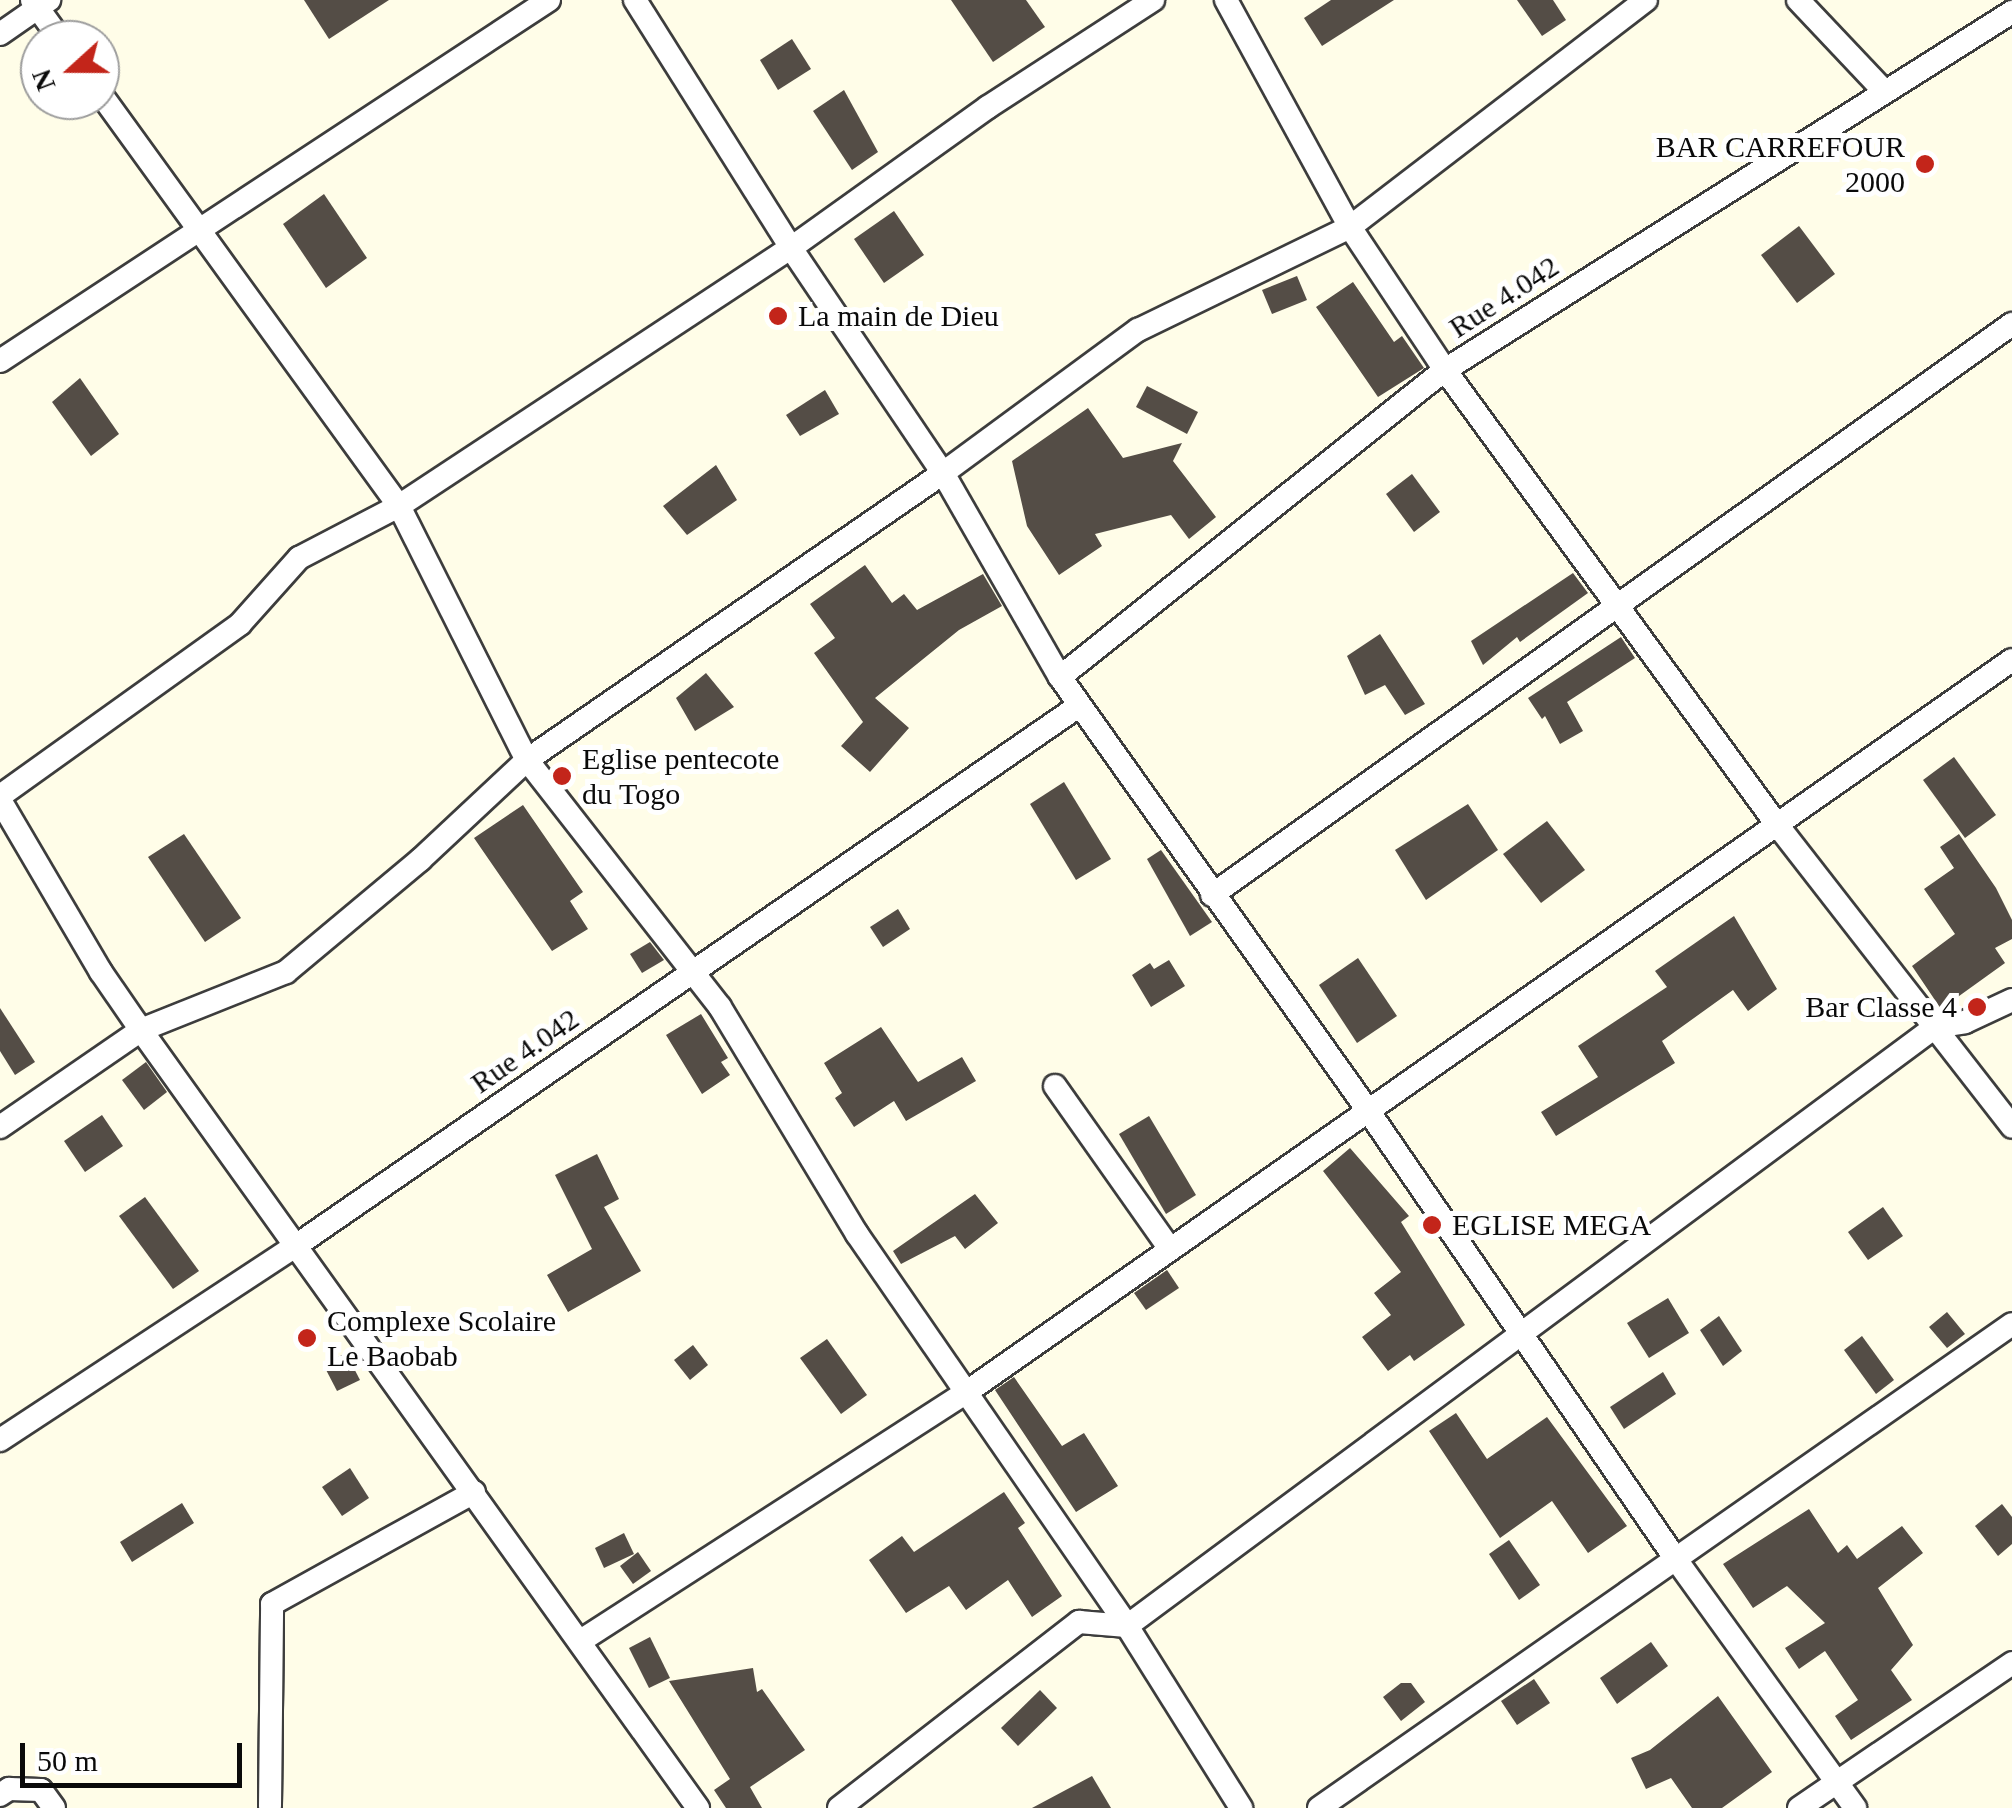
<!DOCTYPE html>
<style>
body{margin:0}
#map{position:relative;width:2012px;height:1808px;overflow:hidden;background:#fffde8;font-family:Georgia,serif}
div>[style]{position:absolute}
[style*='--x']{left:calc(var(--x)*1px);top:calc(var(--y)*1px);width:calc(var(--w)*1px);rotate:calc(var(--a)*1deg)}
.building>*{inset:0;background:#544d46}
.roads{filter:drop-shadow(2px 0 #3d3d3d) drop-shadow(-2px 0 #3d3d3d) drop-shadow(0 2px #3d3d3d) drop-shadow(0 -2px #3d3d3d)}
.minor>*{height:22px;margin:-11px;padding:0 11px;transform-origin:11px;border-radius:11px;background:#fff}
.dots>*{width:28px;height:28px;translate:-50% -50%;box-sizing:border-box;border:5px solid #fff;border-radius:50%}
span{translate:-50% -50%;white-space:nowrap;text-align:center;line-height:1.15;-webkit-text-stroke:10px #fff;paint-order:stroke}
.poi-label{font-size:30px;color:#0a0a0a}
.right{translate:-100% -50%;text-align:right}
.left{translate:0 -50%;text-align:left}
.street-label{font-size:30px;color:#0a0a0a}
.north{position:absolute;left:20px;top:20px;width:100px;height:100px;box-sizing:border-box;background:#fff;border:2px solid #9d9d9d;border-radius:50%;rotate:249deg;font-size:28px;font-weight:700;line-height:40px;text-align:center;color:#0a0a0a}
.north::after{content:'';display:block;margin:auto;width:35px;height:45px;background:#c3251a;clip-path:polygon(50% 0,100% 100%,50% 72%,0 100%)}
.scale{position:absolute;left:20px;top:1743px;width:222px;height:45px;box-sizing:border-box;border:5px solid #0a0a0a;border-top:0;padding-left:12px;font-size:30px;line-height:35px;white-space:nowrap;color:#0a0a0a;-webkit-text-stroke:8px #fff;paint-order:stroke}
</style>
<div id="map">
<div class="building">
<div style="clip-path:polygon(304px 0,389px 0,329px 39px)"></div>
<div style="clip-path:polygon(951px 0,1026px 0,1045px 27px,993px 62px)"></div>
<div style="clip-path:polygon(1331px 0,1394px 0,1322px 46px,1304px 18px)"></div>
<div style="clip-path:polygon(1517px 0,1553px 0,1566px 20px,1542px 36px)"></div>
<div style="clip-path:polygon(792px 39px,811px 69px,778px 90px,760px 60px)"></div>
<div style="clip-path:polygon(844px 90px,878px 152px,852px 170px,813px 111px)"></div>
<div style="clip-path:polygon(324px 194px,367px 258px,326px 288px,283px 224px)"></div>
<div style="clip-path:polygon(894px 211px,924px 255px,884px 283px,854px 239px)"></div>
<div style="clip-path:polygon(1799px 226px,1835px 274px,1797px 303px,1761px 255px)"></div>
<div style="clip-path:polygon(1297px 276px,1307px 300px,1272px 314px,1262px 290px)"></div>
<div style="clip-path:polygon(1353px 282px,1394px 342px,1402px 336px,1424px 368px,1378px 397px,1316px 307px)"></div>
<div style="clip-path:polygon(80px 378px,119px 434px,91px 456px,52px 402px)"></div>
<div style="clip-path:polygon(1147px 386px,1198px 412px,1187px 434px,1136px 407px)"></div>
<div style="clip-path:polygon(825px 390px,839px 414px,800px 436px,786px 415px)"></div>
<div style="clip-path:polygon(1088px 408px,1123px 458px,1182px 443px,1173px 461px,1216px 517px,1189px 539px,1171px 515px,1095px 534px,1102px 546px,1059px 575px,1027px 526px,1012px 461px)"></div>
<div style="clip-path:polygon(716px 465px,737px 500px,687px 535px,663px 506px)"></div>
<div style="clip-path:polygon(1412px 474px,1440px 512px,1414px 532px,1386px 494px)"></div>
<div style="clip-path:polygon(865px 565px,892px 603px,904px 594px,917px 610px,983px 574px,1002px 606px,959px 630px,875px 698px,909px 728px,870px 772px,841px 746px,863px 722px,814px 653px,835px 638px,810px 604px)"></div>
<div style="clip-path:polygon(1573px 573px,1588px 593px,1520px 642px,1517px 637px,1483px 665px,1471px 641px)"></div>
<div style="clip-path:polygon(1380px 634px,1425px 704px,1405px 715px,1385px 685px,1365px 695px,1347px 656px)"></div>
<div style="clip-path:polygon(1621px 637px,1635px 658px,1567px 702px,1583px 731px,1560px 744px,1545px 716px,1542px 719px,1528px 698px)"></div>
<div style="clip-path:polygon(706px 673px,734px 707px,695px 731px,676px 698px)"></div>
<div style="clip-path:polygon(1954px 757px,1996px 815px,1965px 838px,1923px 780px)"></div>
<div style="clip-path:polygon(1064px 782px,1111px 859px,1076px 880px,1030px 804px)"></div>
<div style="clip-path:polygon(1468px 804px,1498px 850px,1426px 900px,1395px 850px)"></div>
<div style="clip-path:polygon(523px 805px,583px 892px,570px 901px,588px 929px,552px 951px,474px 838px)"></div>
<div style="clip-path:polygon(1547px 821px,1585px 870px,1541px 903px,1503px 854px)"></div>
<div style="clip-path:polygon(184px 834px,241px 918px,205px 942px,148px 857px)"></div>
<div style="clip-path:polygon(1959px 834px,1996px 888px,2012px 920px,2012px 939px,1995px 948px,2005px 963px,1941px 1009px,1912px 966px,1955px 934px,1924px 889px,1954px 868px,1940px 847px)"></div>
<div style="clip-path:polygon(1161px 850px,1212px 922px,1190px 936px,1147px 859px)"></div>
<div style="clip-path:polygon(898px 909px,910px 929px,883px 947px,870px 927px)"></div>
<div style="clip-path:polygon(1734px 916px,1777px 989px,1748px 1011px,1733px 990px,1662px 1041px,1675px 1063px,1556px 1136px,1541px 1112px,1598px 1077px,1578px 1046px,1667px 987px,1655px 971px)"></div>
<div style="clip-path:polygon(650px 942px,664px 960px,642px 973px,630px 954px)"></div>
<div style="clip-path:polygon(1358px 958px,1397px 1016px,1357px 1043px,1319px 985px)"></div>
<div style="clip-path:polygon(1169px 960px,1185px 986px,1151px 1007px,1132px 975px,1150px 963px,1154px 969px)"></div>
<div style="clip-path:polygon(0 1008px,35px 1062px,15px 1075px,0 1051px)"></div>
<div style="clip-path:polygon(701px 1014px,728px 1058px,721px 1062px,730px 1075px,702px 1094px,666px 1035px)"></div>
<div style="clip-path:polygon(881px 1027px,918px 1082px,962px 1057px,976px 1081px,906px 1121px,894px 1101px,854px 1127px,835px 1098px,842px 1093px,824px 1063px)"></div>
<div style="clip-path:polygon(146px 1062px,167px 1092px,144px 1110px,122px 1080px)"></div>
<div style="clip-path:polygon(102px 1115px,123px 1146px,85px 1172px,64px 1141px)"></div>
<div style="clip-path:polygon(1149px 1116px,1196px 1195px,1166px 1214px,1119px 1134px)"></div>
<div style="clip-path:polygon(1350px 1148px,1409px 1216px,1401px 1222px,1465px 1325px,1414px 1361px,1410px 1355px,1388px 1371px,1362px 1337px,1391px 1315px,1374px 1293px,1401px 1272px,1323px 1171px)"></div>
<div style="clip-path:polygon(597px 1154px,619px 1199px,604px 1207px,641px 1271px,568px 1312px,547px 1275px,592px 1249px,555px 1175px)"></div>
<div style="clip-path:polygon(975px 1194px,998px 1223px,965px 1249px,955px 1236px,901px 1264px,893px 1251px)"></div>
<div style="clip-path:polygon(145px 1197px,199px 1271px,173px 1289px,119px 1216px)"></div>
<div style="clip-path:polygon(1883px 1207px,1903px 1236px,1868px 1260px,1848px 1232px)"></div>
<div style="clip-path:polygon(1167px 1270px,1179px 1288px,1146px 1310px,1134px 1293px)"></div>
<div style="clip-path:polygon(1668px 1298px,1689px 1333px,1649px 1358px,1627px 1323px)"></div>
<div style="clip-path:polygon(1947px 1312px,1965px 1334px,1947px 1348px,1929px 1327px)"></div>
<div style="clip-path:polygon(1719px 1316px,1742px 1351px,1723px 1366px,1700px 1330px)"></div>
<div style="clip-path:polygon(1862px 1336px,1894px 1380px,1876px 1394px,1844px 1350px)"></div>
<div style="clip-path:polygon(827px 1339px,867px 1395px,841px 1414px,800px 1358px)"></div>
<div style="clip-path:polygon(693px 1345px,708px 1365px,690px 1380px,674px 1360px)"></div>
<div style="clip-path:polygon(346px 1353px,360px 1380px,337px 1391px,323px 1364px)"></div>
<div style="clip-path:polygon(1663px 1372px,1676px 1394px,1624px 1429px,1610px 1407px)"></div>
<div style="clip-path:polygon(1014px 1377px,1062px 1446px,1084px 1433px,1118px 1486px,1076px 1512px,995px 1390px)"></div>
<div style="clip-path:polygon(1456px 1413px,1487px 1459px,1547px 1417px,1627px 1526px,1588px 1553px,1552px 1501px,1500px 1538px,1429px 1431px)"></div>
<div style="clip-path:polygon(350px 1468px,369px 1498px,342px 1516px,322px 1487px)"></div>
<div style="clip-path:polygon(1004px 1492px,1025px 1523px,1018px 1528px,1062px 1596px,1032px 1617px,1008px 1580px,966px 1610px,949px 1586px,906px 1613px,869px 1560px,902px 1536px,914px 1552px)"></div>
<div style="clip-path:polygon(182px 1503px,194px 1523px,132px 1562px,120px 1542px)"></div>
<div style="clip-path:polygon(2002px 1504px,2012px 1517px,2012px 1544px,1998px 1556px,1975px 1526px)"></div>
<div style="clip-path:polygon(1809px 1509px,1838px 1553px,1847px 1545px,1857px 1559px,1902px 1526px,1923px 1553px,1878px 1588px,1913px 1645px,1891px 1670px,1912px 1700px,1851px 1740px,1835px 1716px,1858px 1700px,1825px 1651px,1799px 1669px,1785px 1648px,1825px 1623px,1787px 1586px,1753px 1608px,1723px 1564px)"></div>
<div style="clip-path:polygon(624px 1533px,634px 1554px,604px 1568px,595px 1548px)"></div>
<div style="clip-path:polygon(1509px 1540px,1540px 1585px,1519px 1600px,1489px 1554px)"></div>
<div style="clip-path:polygon(638px 1552px,651px 1571px,633px 1584px,620px 1566px)"></div>
<div style="clip-path:polygon(650px 1637px,670px 1678px,649px 1688px,629px 1648px)"></div>
<div style="clip-path:polygon(1651px 1642px,1668px 1666px,1617px 1704px,1600px 1678px)"></div>
<div style="clip-path:polygon(753px 1668px,757px 1692px,762px 1689px,805px 1750px,750px 1787px,762px 1808px,726px 1808px,714px 1790px,730px 1779px,669px 1681px)"></div>
<div style="clip-path:polygon(1534px 1679px,1550px 1703px,1517px 1725px,1501px 1701px)"></div>
<div style="clip-path:polygon(1401px 1683px,1411px 1683px,1425px 1702px,1401px 1721px,1383px 1697px)"></div>
<div style="clip-path:polygon(1040px 1690px,1057px 1708px,1018px 1746px,1001px 1728px)"></div>
<div style="clip-path:polygon(1718px 1696px,1772px 1772px,1722px 1808px,1692px 1808px,1671px 1778px,1646px 1789px,1631px 1758px,1650px 1750px)"></div>
<div style="clip-path:polygon(1092px 1776px,1111px 1808px,1032px 1808px)"></div>
</div>
<div class="roads">
<div class="minor">
<div style="--x:32;--y:0;--w:49;--a:54.1"></div>
<div style="--x:635;--y:0;--w:293;--a:57.8"></div>
<div style="--x:791;--y:248;--w:272;--a:56"></div>
<div style="--x:943;--y:473;--w:235;--a:60.2"></div>
<div style="--x:1060;--y:677;--w:530;--a:54.6"></div>
<div style="--x:1367;--y:1109;--w:544;--a:55.55"></div>
<div style="--x:1675;--y:1558;--w:308;--a:54.2"></div>
<div style="--x:1226;--y:0;--w:259;--a:61.4"></div>
<div style="--x:1350;--y:227;--w:172;--a:56.4"></div>
<div style="--x:1445;--y:370;--w:565;--a:53.86"></div>
<div style="--x:1778;--y:826;--w:381;--a:52.1"></div>
<div style="--x:1798;--y:0;--w:124;--a:46.6"></div>
<div style="--x:0;--y:34;--w:60;--a:-34.8"></div>
<div style="--x:100;--y:93;--w:510;--a:54.1"></div>
<div style="--x:399;--y:506;--w:284;--a:63.3"></div>
<div style="--x:527;--y:760;--w:313;--a:52"></div>
<div style="--x:720;--y:1007;--w:265;--a:58.9"></div>
<div style="--x:857;--y:1234;--w:476;--a:55.4"></div>
<div style="--x:1127;--y:1626;--w:215;--a:57.9"></div>
<div style="--x:0;--y:361;--w:657;--a:-33.33"></div>
<div style="--x:1060;--y:677;--w:492;--a:-38.6"></div>
<div style="--x:1445;--y:370;--w:671;--a:-32.27"></div>
<div style="--x:0;--y:796;--w:295;--a:-35.6"></div>
<div style="--x:240;--y:624;--w:89;--a:-48.2"></div>
<div style="--x:299;--y:558;--w:113;--a:-27.5"></div>
<div style="--x:399;--y:506;--w:469;--a:-33.4"></div>
<div style="--x:791;--y:248;--w:242;--a:-35.6"></div>
<div style="--x:988;--y:107;--w:197;--a:-33"></div>
<div style="--x:0;--y:800;--w:199;--a:59.6"></div>
<div style="--x:101;--y:972;--w:70;--a:55.4"></div>
<div style="--x:141;--y:1030;--w:957;--a:54.4"></div>
<div style="--x:1212;--y:895;--w:983;--a:-35.52"></div>
<div style="--x:1055;--y:1086;--w:199;--a:54.8"></div>
<div style="--x:0;--y:1127;--w:171;--a:-34.5"></div>
<div style="--x:141;--y:1030;--w:156;--a:-21.8"></div>
<div style="--x:286;--y:972;--w:175;--a:-39.9"></div>
<div style="--x:420;--y:860;--w:146;--a:-43.1"></div>
<div style="--x:527;--y:760;--w:505;--a:-34.6"></div>
<div style="--x:943;--y:473;--w:242;--a:-36.3"></div>
<div style="--x:1138;--y:330;--w:236;--a:-25.9"></div>
<div style="--x:1350;--y:227;--w:373;--a:-37.5"></div>
<div style="--x:0;--y:1440;--w:355;--a:-33.3"></div>
<div style="--x:297;--y:1245;--w:951;--a:-34.59"></div>
<div style="--x:582;--y:1640;--w:454;--a:-32.8"></div>
<div style="--x:964;--y:1394;--w:1279;--a:-35.01"></div>
<div style="--x:0;--y:1795;--w:11;--a:-34"></div>
<div style="--x:9;--y:1789;--w:32;--a:2"></div>
<div style="--x:41;--y:1790;--w:22;--a:54"></div>
<div style="--x:270;--y:1806;--w:202;--a:-89.4"></div>
<div style="--x:272;--y:1604;--w:231;--a:-29"></div>
<div style="--x:839;--y:1808;--w:304;--a:-37.8"></div>
<div style="--x:1079;--y:1622;--w:48;--a:4.8"></div>
<div style="--x:1127;--y:1626;--w:1006;--a:-36.55"></div>
<div style="--x:1935;--y:1027;--w:30;--a:-9"></div>
<div style="--x:1965;--y:1022;--w:52;--a:-25.1"></div>
<div style="--x:1319;--y:1808;--w:845;--a:-34.93"></div>
<div style="--x:1799;--y:1808;--w:258;--a:-34.2"></div>
</div>
</div>
<div class="dots">
<div style="left:1925px;top:164px;background:#c3251a"></div>
<div style="left:778px;top:316px;background:#c3251a"></div>
<div style="left:562px;top:776px;background:#c3251a"></div>
<div style="left:1977px;top:1007px;background:#c3251a"></div>
<div style="left:1432px;top:1225px;background:#c3251a"></div>
<div style="left:307px;top:1338px;background:#c3251a"></div>
</div>
<div class="poi-label">
<span class="right" style="left:1905px;top:164px">BAR CARREFOUR<br>2000</span>
<span class="left" style="left:798px;top:316px">La main de Dieu</span>
<span class="left" style="left:582px;top:776px">Eglise pentecote<br>du Togo</span>
<span class="right" style="left:1957px;top:1007px">Bar Classe 4</span>
<span class="left" style="left:1452px;top:1225px">EGLISE MEGA</span>
<span class="left" style="left:327px;top:1338px">Complexe Scolaire<br>Le Baobab</span>
</div>
<div class="street-label">
<span style="left:1504px;top:297px;rotate:-33deg">Rue 4.042</span>
<span style="left:525px;top:1051px;rotate:-35deg">Rue 4.042</span>
</div>
<div class="north">N</div>
<div class="scale">50 m</div>
</div>
